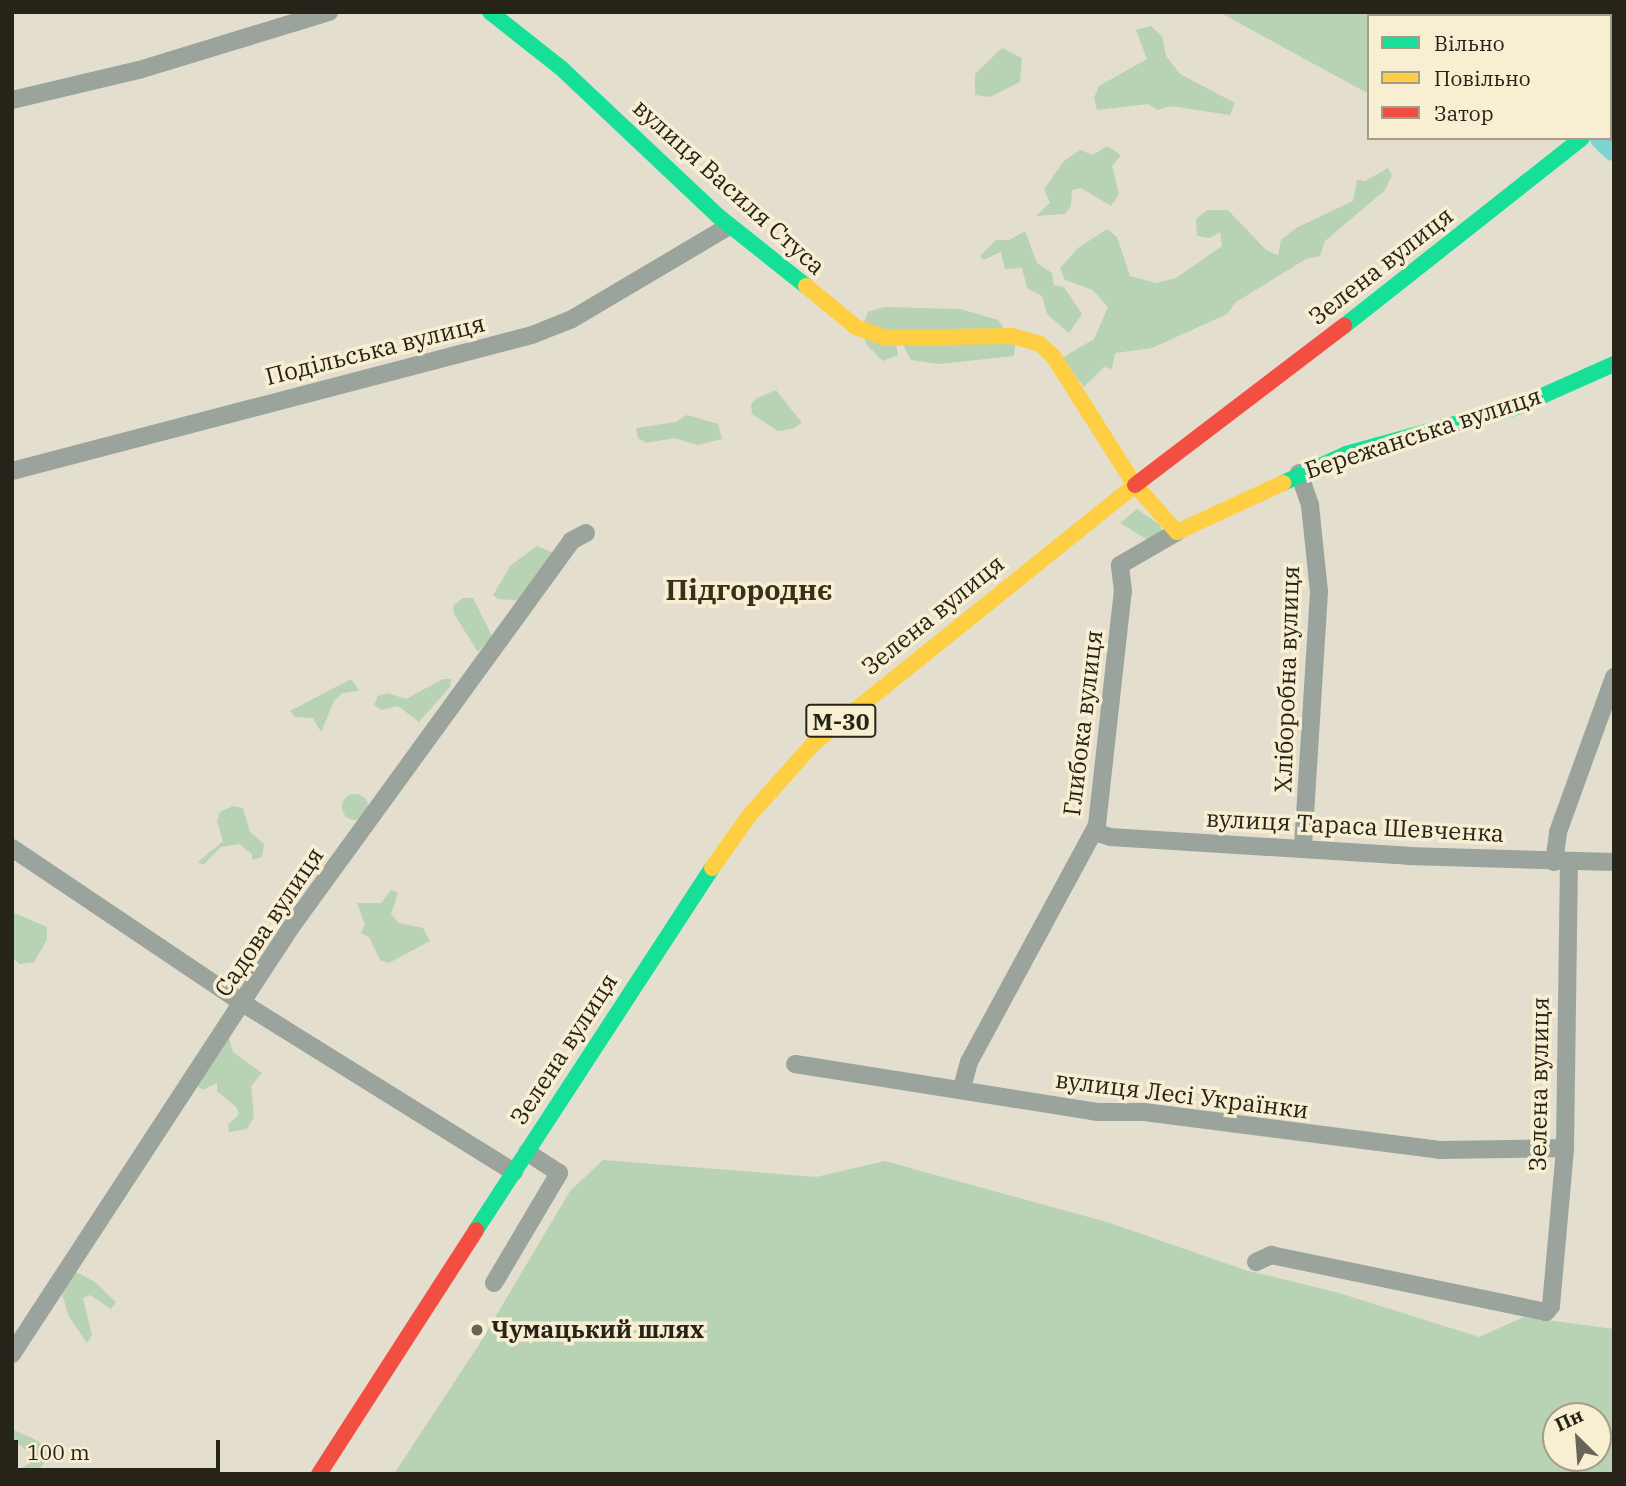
<!DOCTYPE html>
<meta charset="utf-8">
<style>
body{margin:0}
#map{position:relative;width:1626px;height:1486px;overflow:hidden;background:#e3dece;font-family:"IBM Plex Serif",serif}
div>[style]{position:absolute}
[style*='--x']{left:calc(var(--x)*1px);top:calc(var(--y)*1px);width:calc(var(--w)*1px);rotate:calc(var(--a)*1deg)}
.green>*{inset:0;background:#b8d3b3}
.round{border-radius:50%}
.river>*{height:24px;margin:-12px;padding:0 12px;transform-origin:12px;border-radius:12px;background:#7ed3d0}
.street>*{height:18px;margin:-9px;padding:0 9px;transform-origin:9px;border-radius:9px;background:#9aa49c}
.fast>*{height:16px;margin:-8px;padding:0 8px;transform-origin:8px;border-radius:8px;background:#16e098}
.slow>*{height:16px;margin:-8px;padding:0 8px;transform-origin:8px;border-radius:8px;background:#ffcf43}
.jam>*{height:16px;margin:-8px;padding:0 8px;transform-origin:8px;border-radius:8px;background:#f24e42}
.dots>*{width:19px;height:19px;translate:-50% -50%;box-sizing:border-box;border:4px solid #f8efd3;border-radius:50%}
span{translate:-50% -50%;white-space:nowrap;text-align:center;line-height:1.15;-webkit-text-stroke:7px #f8efd3;paint-order:stroke}
.shield-label span{padding:2px 5px;background:#f8efd3;border:2px solid;border-radius:5px;-webkit-text-stroke-width:0}
.shield-label{font-size:23px;color:#262318;font-weight:700}
.street-label{font-size:24px;color:#262318}
.poi-label{font-size:24px;color:#262318;font-weight:700}
.left{translate:0 -50%;text-align:left}
.quarter-label{font-size:28px;color:#383019;font-weight:700}
.frame{position:absolute;inset:0;border:14px solid #262318;pointer-events:none}
.legend{position:absolute;left:1367px;top:14px;width:245px;height:126px;box-sizing:border-box;background:#f8efd3;border:2px solid #a49d88;margin:0;padding:9px 12px;list-style:none;font-size:21px;color:#262318}
.legend li{display:flex;align-items:center;gap:14px;height:35px}
.legend b{width:35px;border:2px solid #a49d88}
.north{position:absolute;left:1542px;top:1402px;width:70px;height:70px;box-sizing:border-box;background:#f8efd3;border:2px solid #a49d88;border-radius:50%;rotate:335deg;font-size:19px;font-weight:700;line-height:28px;text-align:center;color:#262318}
.north::after{content:'';display:block;margin:auto;width:24px;height:32px;background:#686458;clip-path:polygon(50% 0,100% 100%,50% 72%,0 100%)}
.scale{position:absolute;left:14px;top:1440px;width:206px;height:32px;box-sizing:border-box;border:4px solid #262318;border-top:0;padding-left:9px;font-size:21px;line-height:24px;white-space:nowrap;color:#262318;-webkit-text-stroke:5px #f8efd3;paint-order:stroke}
</style>
<div id="map">
<div class="green">
<div style="clip-path:polygon(1219px 12px,1431px 12px,1369px 16px,1369px 94px)"></div>
<div style="clip-path:polygon(1151px 26px,1162px 36px,1166px 56px,1180px 74px,1235px 103px,1230px 115px,1170px 106px,1158px 110px,1148px 104px,1097px 110px,1094px 98px,1099px 86px,1147px 59px,1136px 30px)"></div>
<div style="clip-path:polygon(1002px 48px,1022px 58px,1020px 82px,990px 97px,975px 95px,975px 74px)"></div>
<div style="clip-path:polygon(1107px 146px,1121px 155px,1112px 166px,1119px 194px,1111px 206px,1081px 188px,1072px 190px,1071px 206px,1065px 214px,1036px 216px,1050px 203px,1044px 189px,1064px 161px,1080px 150px,1093px 155px)"></div>
<div style="clip-path:polygon(1388px 168px,1392px 175px,1385px 190px,1325px 241px,1320px 256px,1306px 259px,1236px 302px,1227px 314px,1152px 348px,1115px 353px,1112px 369px,1104px 367px,1084px 387px,1062px 358px,1094px 339px,1108px 307px,1093px 290px,1065px 280px,1060px 268px,1078px 248px,1107px 229px,1117px 237px,1130px 276px,1156px 283px,1176px 278px,1222px 246px,1220px 232px,1210px 238px,1197px 236px,1196px 219px,1207px 210px,1228px 210px,1266px 250px,1278px 255px,1281px 240px,1296px 228px,1353px 201px,1357px 180px,1365px 181px)"></div>
<div style="clip-path:polygon(1025px 231px,1037px 263px,1052px 273px,1054px 285px,1064px 287px,1082px 314px,1069px 333px,1047px 314px,1042px 296px,1027px 288px,1022px 268px,1005px 269px,1001px 252px,983px 260px,980px 256px,996px 240px,1009px 240px)"></div>
<div style="clip-path:polygon(884px 307px,960px 309px,998px 320px,1015px 345px,1014px 356px,939px 364px,911px 360px,903px 345px,896px 345px,898px 355px,883px 361px,866px 344px,863px 324px,868px 312px)"></div>
<div style="clip-path:polygon(776px 390px,802px 423px,792px 429px,778px 431px,752px 414px,751px 404px,757px 398px)"></div>
<div style="clip-path:polygon(687px 415px,718px 424px,722px 439px,697px 445px,675px 438px,646px 443px,638px 438px,636px 428px,676px 422px)"></div>
<div style="clip-path:polygon(1137px 509px,1160px 525px,1162px 532px,1148px 540px,1120px 523px)"></div>
<div style="clip-path:polygon(537px 546px,552px 552px,526px 601px,498px 599px,493px 595px,511px 565px)"></div>
<div style="clip-path:polygon(463px 598px,473px 598px,492px 636px,478px 652px,454px 614px,453px 606px)"></div>
<div style="clip-path:polygon(351px 679px,359px 691px,342px 693px,334px 701px,321px 732px,313px 718px,295px 717px,290px 711px)"></div>
<div style="clip-path:polygon(443px 679px,451px 679px,450px 687px,419px 722px,398px 706px,382px 710px,374px 705px,378px 696px,387px 693px,406px 699px)"></div>
<div class="round" style="left:342px;top:794px;width:26px;height:26px"></div>
<div style="clip-path:polygon(233px 806px,243px 808px,250px 832px,264px 844px,262px 857px,252px 860px,252px 854px,239px 844px,221px 847px,203px 865px,198px 862px,223px 841px,217px 821px,220px 812px)"></div>
<div style="clip-path:polygon(391px 890px,398px 893px,391px 914px,399px 923px,423px 928px,430px 941px,389px 963px,380px 960px,369px 937px,361px 933px,365px 925px,357px 903px,381px 903px)"></div>
<div style="clip-path:polygon(12px 912px,47px 927px,47px 940px,34px 962px,19px 964px,12px 957px)"></div>
<div style="clip-path:polygon(228px 1035px,233px 1052px,262px 1073px,251px 1086px,254px 1117px,247px 1129px,229px 1132px,228px 1125px,239px 1114px,236px 1107px,217px 1091px,217px 1083px,203px 1090px,196px 1085px)"></div>
<div style="clip-path:polygon(evenodd,603px 1160px,816px 1177px,885px 1161px,1110px 1223px,1245px 1270px,1339px 1293px,1479px 1337px,1524px 1317px,1614px 1329px,1614px 1474px,394px 1474px,480px 1343px,570px 1191px,603px 1160px,1556px 1416px,1598px 1416px,1598px 1458px,1556px 1458px,1556px 1416px)"></div>
<div style="clip-path:polygon(74px 1271px,95px 1282px,116px 1302px,111px 1309px,90px 1295px,83px 1298px,92px 1335px,87px 1343px,69px 1317px,62px 1294px)"></div>
<div style="clip-path:polygon(12px 1429px,38px 1441px,49px 1455px,37px 1474px,12px 1474px,31px 1462px,31px 1454px,12px 1439px)"></div>
</div>
<div class="river">
<div style="--x:1455;--y:12;--w:5;--a:53"></div>
<div style="--x:1602;--y:138;--w:16;--a:43"></div>
</div>
<div class="street">
<div style="--x:1504;--y:12;--w:6;--a:45"></div>
<div style="--x:12;--y:100;--w:130;--a:-13.3"></div>
<div style="--x:139;--y:70;--w:199;--a:-17"></div>
<div style="--x:1612;--y:132;--w:2;--a:27"></div>
<div style="--x:12;--y:471;--w:537;--a:-14.66"></div>
<div style="--x:532;--y:335;--w:43;--a:-21.8"></div>
<div style="--x:572;--y:319;--w:182;--a:-30.6"></div>
<div style="--x:1299;--y:473;--w:34;--a:71"></div>
<div style="--x:1310;--y:505;--w:87;--a:84.1"></div>
<div style="--x:1319;--y:592;--w:256;--a:93.6"></div>
<div style="--x:1094;--y:832;--w:17;--a:17"></div>
<div style="--x:1110;--y:837;--w:299;--a:3.6"></div>
<div style="--x:1408;--y:856;--w:206;--a:1.7"></div>
<div style="--x:12;--y:848;--w:280;--a:33.9"></div>
<div style="--x:244;--y:1004;--w:318;--a:31.9"></div>
<div style="--x:1554;--y:862;--w:30;--a:-82"></div>
<div style="--x:1558;--y:832;--w:165;--a:-70.1"></div>
<div style="--x:795;--y:1064;--w:307;--a:9"></div>
<div style="--x:1098;--y:1112;--w:46;--a:0"></div>
<div style="--x:1144;--y:1112;--w:298;--a:7.3"></div>
<div style="--x:1440;--y:1150;--w:125;--a:-0.9"></div>
<div style="--x:962;--y:1088;--w:27;--a:-75"></div>
<div style="--x:969;--y:1062;--w:269;--a:-61.6"></div>
<div style="--x:1097;--y:825;--w:235;--a:-83.7"></div>
<div style="--x:1123;--y:591;--w:26;--a:-97"></div>
<div style="--x:1120;--y:565;--w:66;--a:-30.1"></div>
<div style="--x:1256;--y:1262;--w:17;--a:-25"></div>
<div style="--x:1271;--y:1255;--w:281;--a:11.7"></div>
<div style="--x:1546;--y:1312;--w:8;--a:-50"></div>
<div style="--x:1551;--y:1306;--w:159;--a:-84.9"></div>
<div style="--x:1565;--y:1148;--w:285;--a:-89.2"></div>
<div style="--x:494;--y:1283;--w:128;--a:-59.4"></div>
<div style="--x:559;--y:1173;--w:38;--a:-147"></div>
<div style="--x:12;--y:1354;--w:510;--a:-56.84"></div>
<div style="--x:291;--y:927;--w:477;--a:-54"></div>
<div style="--x:571;--y:541;--w:17;--a:-28"></div>
</div>
<div class="fast">
<div style="--x:490;--y:12;--w:90;--a:38.3"></div>
<div style="--x:561;--y:68;--w:216;--a:43.3"></div>
<div style="--x:718;--y:216;--w:112;--a:38.5"></div>
<div style="--x:1344;--y:326;--w:303;--a:-38.3"></div>
<div style="--x:1283;--y:483;--w:69;--a:-24.7"></div>
<div style="--x:1346;--y:454;--w:177;--a:-15.4"></div>
<div style="--x:1517;--y:407;--w:106;--a:-23.9"></div>
<div style="--x:476;--y:1230;--w:432;--a:-56.9"></div>
</div>
<div class="slow">
<div style="--x:806;--y:286;--w:65;--a:39.4"></div>
<div style="--x:856;--y:327;--w:32;--a:20"></div>
<div style="--x:886;--y:338;--w:125;--a:-0.9"></div>
<div style="--x:1011;--y:336;--w:30;--a:15"></div>
<div style="--x:1040;--y:344;--w:18;--a:43"></div>
<div style="--x:1053;--y:356;--w:153;--a:57.6"></div>
<div style="--x:1135;--y:485;--w:63;--a:48.2"></div>
<div style="--x:1177;--y:532;--w:117;--a:-24.8"></div>
<div style="--x:712;--y:868;--w:64;--a:-54.6"></div>
<div style="--x:749;--y:816;--w:96;--a:-48.4"></div>
<div style="--x:813;--y:744;--w:413;--a:-38.8"></div>
</div>
<div class="jam">
<div style="--x:1610;--y:115;--w:5;--a:-37"></div>
<div style="--x:1135;--y:485;--w:263;--a:-37.3"></div>
<div style="--x:319;--y:1474;--w:290;--a:-57.2"></div>
</div>
<div class="dots">
<div style="left:477px;top:1330px;background:#686458"></div>
</div>
<div class="shield-label">
<span style="left:841px;top:721px">М-30</span>
</div>
<div class="street-label">
<span style="left:729px;top:187px;rotate:42deg">вулиця Василя Стуса</span>
<span style="left:1381px;top:266px;rotate:-38deg">Зелена вулиця</span>
<span style="left:375px;top:350px;rotate:-14deg">Подільська вулиця</span>
<span style="left:1423px;top:433px;rotate:-18deg">Бережанська вулиця</span>
<span style="left:933px;top:615px;rotate:-39deg">Зелена вулиця</span>
<span style="left:1287px;top:679px;rotate:-88deg">Хліборобна вулиця</span>
<span style="left:1083px;top:723px;rotate:-83deg">Глибока вулиця</span>
<span style="left:1355px;top:826px;rotate:3deg">вулиця Тараса Шевченка</span>
<span style="left:269px;top:922px;rotate:-56deg">Садова вулиця</span>
<span style="left:564px;top:1049px;rotate:-57deg">Зелена вулиця</span>
<span style="left:1539px;top:1084px;rotate:-89deg">Зелена вулиця</span>
<span style="left:1182px;top:1095px;rotate:7deg">вулиця Лесі Українки</span>
</div>
<div class="poi-label">
<span class="left" style="left:491px;top:1330px">Чумацький шлях</span>
</div>
<div class="quarter-label">
<span style="left:749px;top:590px">Підгороднє</span>
</div>
<div class="frame"></div>
<ul class="legend">
<li><b style="height:9px;background:#16e098"></b>Вільно</li>
<li><b style="height:9px;background:#ffcf43"></b>Повільно</li>
<li><b style="height:9px;background:#f24e42"></b>Затор</li>
</ul>
<div class="north">Пн</div>
<div class="scale">100 m</div>
</div>
